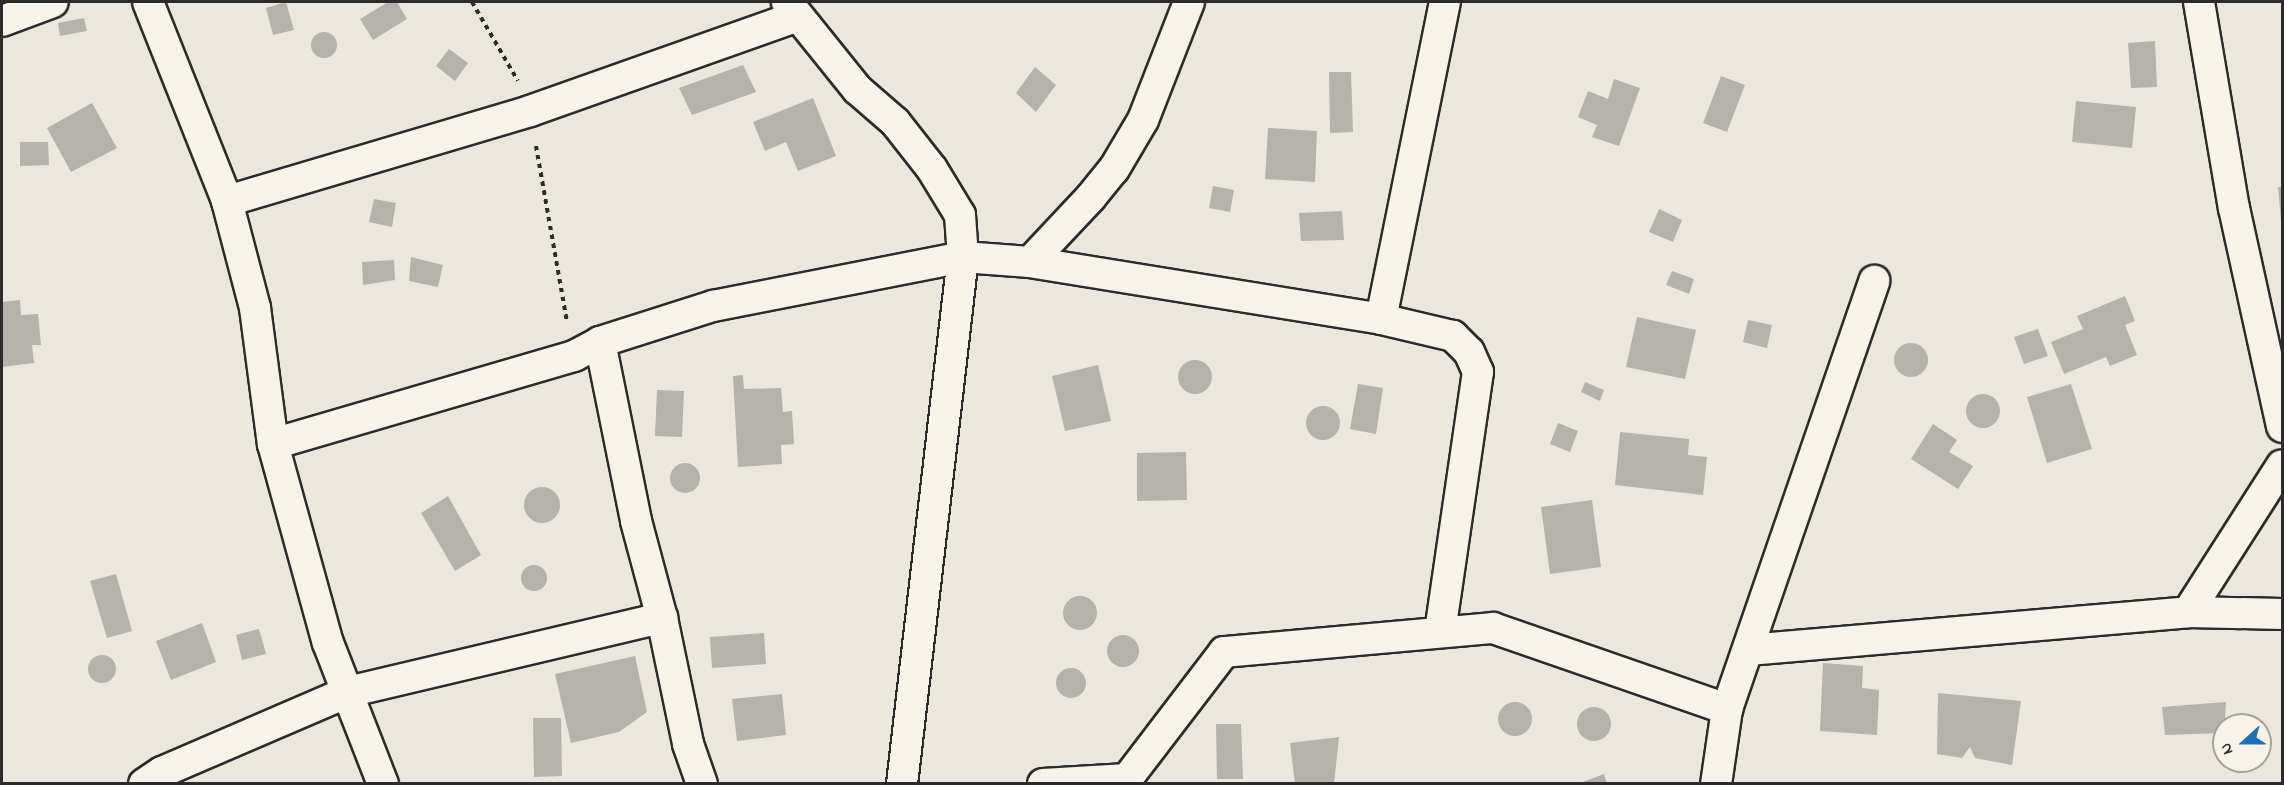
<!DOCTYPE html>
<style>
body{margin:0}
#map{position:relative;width:2284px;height:785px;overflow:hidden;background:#ebe7dd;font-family:"Indie Flower",sans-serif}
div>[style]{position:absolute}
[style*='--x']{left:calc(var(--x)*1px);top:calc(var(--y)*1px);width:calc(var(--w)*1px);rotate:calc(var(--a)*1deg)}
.building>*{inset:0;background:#b5b2ab}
.round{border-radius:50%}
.path>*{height:4px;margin-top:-2px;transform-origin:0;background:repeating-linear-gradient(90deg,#2b2b2b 0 4.5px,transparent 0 9px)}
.roads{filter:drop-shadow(2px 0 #2b2b2b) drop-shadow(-2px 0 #2b2b2b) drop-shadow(0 2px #2b2b2b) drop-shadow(0 -2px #2b2b2b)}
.minor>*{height:30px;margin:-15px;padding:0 15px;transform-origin:15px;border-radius:15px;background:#f7f3e8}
span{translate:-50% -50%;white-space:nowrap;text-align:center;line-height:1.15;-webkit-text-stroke:4.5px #f7f3e8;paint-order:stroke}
.frame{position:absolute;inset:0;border:3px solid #2b2b2b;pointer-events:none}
.north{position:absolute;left:2212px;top:713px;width:60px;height:60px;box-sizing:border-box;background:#f7f3e8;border:2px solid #a5a39c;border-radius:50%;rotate:249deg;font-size:16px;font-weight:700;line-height:24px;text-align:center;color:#2b2b2b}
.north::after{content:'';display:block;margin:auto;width:21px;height:27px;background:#1f6fb2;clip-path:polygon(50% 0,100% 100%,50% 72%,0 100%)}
</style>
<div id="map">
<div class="building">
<div style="clip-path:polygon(286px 2px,294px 30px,273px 35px,266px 8px)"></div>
<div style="clip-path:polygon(388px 2px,397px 2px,407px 19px,373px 40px,360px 19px)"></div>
<div style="clip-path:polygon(84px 18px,87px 31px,60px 36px,58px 23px)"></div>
<div class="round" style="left:311px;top:32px;width:26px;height:26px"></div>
<div style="clip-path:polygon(2155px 41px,2157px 87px,2131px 88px,2128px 43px)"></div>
<div style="clip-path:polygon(449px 49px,468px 63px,455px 81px,436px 66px)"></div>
<div style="clip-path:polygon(743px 65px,756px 92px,692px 115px,679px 88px)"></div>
<div style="clip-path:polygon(1035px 67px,1056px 85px,1036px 112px,1016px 93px)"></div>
<div style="clip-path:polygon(1329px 72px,1351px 72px,1353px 132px,1330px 133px)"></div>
<div style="clip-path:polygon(1721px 76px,1745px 85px,1727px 132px,1703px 123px)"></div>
<div style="clip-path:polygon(1614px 79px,1640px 88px,1619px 146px,1592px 137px,1597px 125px,1578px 117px,1588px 91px,1608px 99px)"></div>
<div style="clip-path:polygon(813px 98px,836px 156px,798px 171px,786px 142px,765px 151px,753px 122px)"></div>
<div style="clip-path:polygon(2076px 101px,2136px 107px,2132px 148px,2072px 142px)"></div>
<div style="clip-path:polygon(92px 103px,117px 148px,71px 172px,47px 128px)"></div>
<div style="clip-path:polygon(1268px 128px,1317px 131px,1315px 182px,1265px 179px)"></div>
<div style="clip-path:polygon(20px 142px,48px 142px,49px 165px,20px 166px)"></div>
<div style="clip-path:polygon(1213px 186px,1234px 190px,1230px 212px,1209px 208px)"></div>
<div style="clip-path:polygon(2278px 187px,2282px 187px,2282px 219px,2281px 220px)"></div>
<div style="clip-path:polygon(374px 199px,396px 203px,392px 227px,369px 222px)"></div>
<div style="clip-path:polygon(1659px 209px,1682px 220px,1673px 242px,1649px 232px)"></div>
<div style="clip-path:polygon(1342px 211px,1344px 240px,1301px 241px,1299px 213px)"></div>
<div style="clip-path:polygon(411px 257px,443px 265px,438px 287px,409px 281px)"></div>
<div style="clip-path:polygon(394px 260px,395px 280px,363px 285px,362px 262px)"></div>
<div style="clip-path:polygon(1672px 271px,1694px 279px,1689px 294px,1666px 285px)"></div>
<div style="clip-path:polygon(2125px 296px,2135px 321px,2125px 325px,2137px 355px,2110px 366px,2106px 357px,2064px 374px,2051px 342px,2083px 329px,2077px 316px)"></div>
<div style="clip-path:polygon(20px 300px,21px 315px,38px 314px,41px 345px,32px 345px,34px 363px,2px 367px,2px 302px)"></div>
<div style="clip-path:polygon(1637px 317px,1696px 330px,1685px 379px,1626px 367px)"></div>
<div style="clip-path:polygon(1748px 320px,1772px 325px,1767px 348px,1743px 342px)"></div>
<div style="clip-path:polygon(2038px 329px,2048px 356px,2024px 364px,2014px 337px)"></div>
<div class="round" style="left:1894px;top:343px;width:34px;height:34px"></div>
<div class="round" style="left:1178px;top:360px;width:34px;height:34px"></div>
<div style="clip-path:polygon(1098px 365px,1111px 421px,1065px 431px,1052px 376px)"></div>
<div style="clip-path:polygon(743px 375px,744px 389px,781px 388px,783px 412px,792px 411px,794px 444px,781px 445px,782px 464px,738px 467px,733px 376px)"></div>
<div style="clip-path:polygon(1585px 382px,1604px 390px,1600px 401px,1581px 392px)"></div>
<div style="clip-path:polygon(1358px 384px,1383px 388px,1376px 434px,1350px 429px)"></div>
<div style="clip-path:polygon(2071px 384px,2092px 449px,2047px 463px,2027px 397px)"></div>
<div style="clip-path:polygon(657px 390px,684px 391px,682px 437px,655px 436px)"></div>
<div class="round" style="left:1966px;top:394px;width:34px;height:34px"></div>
<div class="round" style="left:1306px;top:406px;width:34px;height:34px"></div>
<div style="clip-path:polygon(1558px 423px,1578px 431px,1570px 452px,1550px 444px)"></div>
<div style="clip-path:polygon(1933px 424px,1957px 440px,1949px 452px,1973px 466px,1958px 489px,1911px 459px)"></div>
<div style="clip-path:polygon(1620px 432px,1689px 439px,1688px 455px,1707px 457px,1703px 495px,1615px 485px)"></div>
<div style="clip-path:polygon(1186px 452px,1187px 500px,1137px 501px,1137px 453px)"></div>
<div class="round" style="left:670px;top:463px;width:30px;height:30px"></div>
<div class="round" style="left:524px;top:487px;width:36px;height:36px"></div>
<div style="clip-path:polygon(448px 496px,481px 555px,455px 571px,421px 513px)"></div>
<div style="clip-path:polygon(1592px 500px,1601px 567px,1550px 574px,1541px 507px)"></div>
<div class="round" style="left:521px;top:565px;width:26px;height:26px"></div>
<div style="clip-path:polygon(116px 574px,132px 631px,107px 638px,90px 581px)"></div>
<div class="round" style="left:1063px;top:596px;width:34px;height:34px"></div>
<div style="clip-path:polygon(202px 623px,216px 662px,171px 680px,156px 641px)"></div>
<div style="clip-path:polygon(259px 629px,266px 654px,242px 660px,236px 635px)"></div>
<div style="clip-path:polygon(764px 633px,766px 664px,712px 668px,710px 637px)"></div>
<div class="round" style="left:1107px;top:635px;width:32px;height:32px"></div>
<div class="round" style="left:88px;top:655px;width:28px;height:28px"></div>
<div style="clip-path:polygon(635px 656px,647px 712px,619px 732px,571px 743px,555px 674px)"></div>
<div style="clip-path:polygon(1823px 663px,1863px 666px,1862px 688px,1879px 690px,1877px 735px,1820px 731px)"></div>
<div class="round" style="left:1056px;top:668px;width:30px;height:30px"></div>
<div style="clip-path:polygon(1938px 693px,2021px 701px,2012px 765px,1975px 758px,1970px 747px,1962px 758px,1937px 754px)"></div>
<div style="clip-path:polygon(782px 694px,786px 735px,737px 741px,732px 699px)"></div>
<div class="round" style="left:1498px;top:702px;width:34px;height:34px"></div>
<div style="clip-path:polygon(2226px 702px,2224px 733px,2165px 735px,2162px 707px)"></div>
<div class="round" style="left:1577px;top:707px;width:34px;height:34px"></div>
<div style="clip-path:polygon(533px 718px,561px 718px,562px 776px,534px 777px)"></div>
<div style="clip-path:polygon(1216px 724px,1241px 724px,1243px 779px,1217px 779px)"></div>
<div style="clip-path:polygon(1339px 737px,1334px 784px,1295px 784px,1290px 743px)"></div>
<div style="clip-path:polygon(1604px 774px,1607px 784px,1580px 784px,1580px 783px)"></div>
</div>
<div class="path">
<div style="--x:472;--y:2;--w:91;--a:59.8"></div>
<div style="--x:536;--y:146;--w:178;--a:80"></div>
</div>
<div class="roads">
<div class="minor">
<div style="--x:148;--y:2;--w:214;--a:68.3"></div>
<div style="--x:227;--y:201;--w:111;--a:75.3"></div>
<div style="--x:255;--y:308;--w:137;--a:82.5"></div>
<div style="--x:273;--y:444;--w:206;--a:74.6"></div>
<div style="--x:328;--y:643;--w:151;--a:68.7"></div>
<div style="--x:2199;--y:2;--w:209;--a:80.4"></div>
<div style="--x:2234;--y:208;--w:224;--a:77.6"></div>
<div style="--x:2;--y:21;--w:54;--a:-20.4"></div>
<div style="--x:227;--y:201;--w:316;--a:-16.5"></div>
<div style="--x:530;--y:111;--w:282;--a:-19.5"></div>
<div style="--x:1030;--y:262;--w:356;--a:9.2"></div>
<div style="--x:600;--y:342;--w:183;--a:78.6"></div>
<div style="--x:636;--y:521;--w:100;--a:75"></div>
<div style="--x:662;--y:618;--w:129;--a:78.3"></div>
<div style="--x:688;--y:744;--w:42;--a:70.7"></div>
<div style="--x:273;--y:444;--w:314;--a:-16.3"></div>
<div style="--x:574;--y:356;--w:30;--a:-28"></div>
<div style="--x:600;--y:342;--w:119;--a:-17.7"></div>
<div style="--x:713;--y:306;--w:255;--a:-11.1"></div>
<div style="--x:963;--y:257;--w:42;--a:-94.1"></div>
<div style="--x:960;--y:215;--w:54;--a:-121.3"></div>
<div style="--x:932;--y:169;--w:60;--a:-128.2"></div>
<div style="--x:895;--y:122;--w:50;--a:-139"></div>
<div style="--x:857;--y:89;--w:112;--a:-128.8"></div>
<div style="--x:2188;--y:612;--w:174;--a:-57.4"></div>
<div style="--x:1440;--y:632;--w:263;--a:-81.7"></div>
<div style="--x:1478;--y:372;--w:22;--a:-114"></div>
<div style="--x:1469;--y:352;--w:23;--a:-135"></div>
<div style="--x:1453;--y:336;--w:74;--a:-166.7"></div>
<div style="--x:1381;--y:319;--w:323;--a:-78.6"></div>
<div style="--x:1748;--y:650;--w:442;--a:-4.9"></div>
<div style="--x:2188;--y:612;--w:94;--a:1.2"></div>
<div style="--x:1727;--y:709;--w:453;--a:-71"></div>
<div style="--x:144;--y:784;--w:22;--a:-34"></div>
<div style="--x:162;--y:772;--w:202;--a:-23.3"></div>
<div style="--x:348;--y:692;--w:323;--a:-13.3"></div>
<div style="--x:902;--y:784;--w:531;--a:-83.4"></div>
<div style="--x:963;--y:257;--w:67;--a:4.3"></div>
<div style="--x:1030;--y:262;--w:89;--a:-46.8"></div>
<div style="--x:1091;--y:197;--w:36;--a:-51"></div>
<div style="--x:1114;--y:169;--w:57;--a:-59.4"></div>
<div style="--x:1143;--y:120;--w:127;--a:-68.7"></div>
<div style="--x:1043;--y:784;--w:84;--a:-3.4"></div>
<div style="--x:1127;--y:779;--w:160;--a:-52.6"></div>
<div style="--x:1224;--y:652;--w:270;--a:-5.1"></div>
<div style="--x:1493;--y:628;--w:248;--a:19.1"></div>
<div style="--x:1727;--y:709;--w:76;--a:98.3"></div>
</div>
</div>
<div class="frame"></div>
<div class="north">N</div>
</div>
